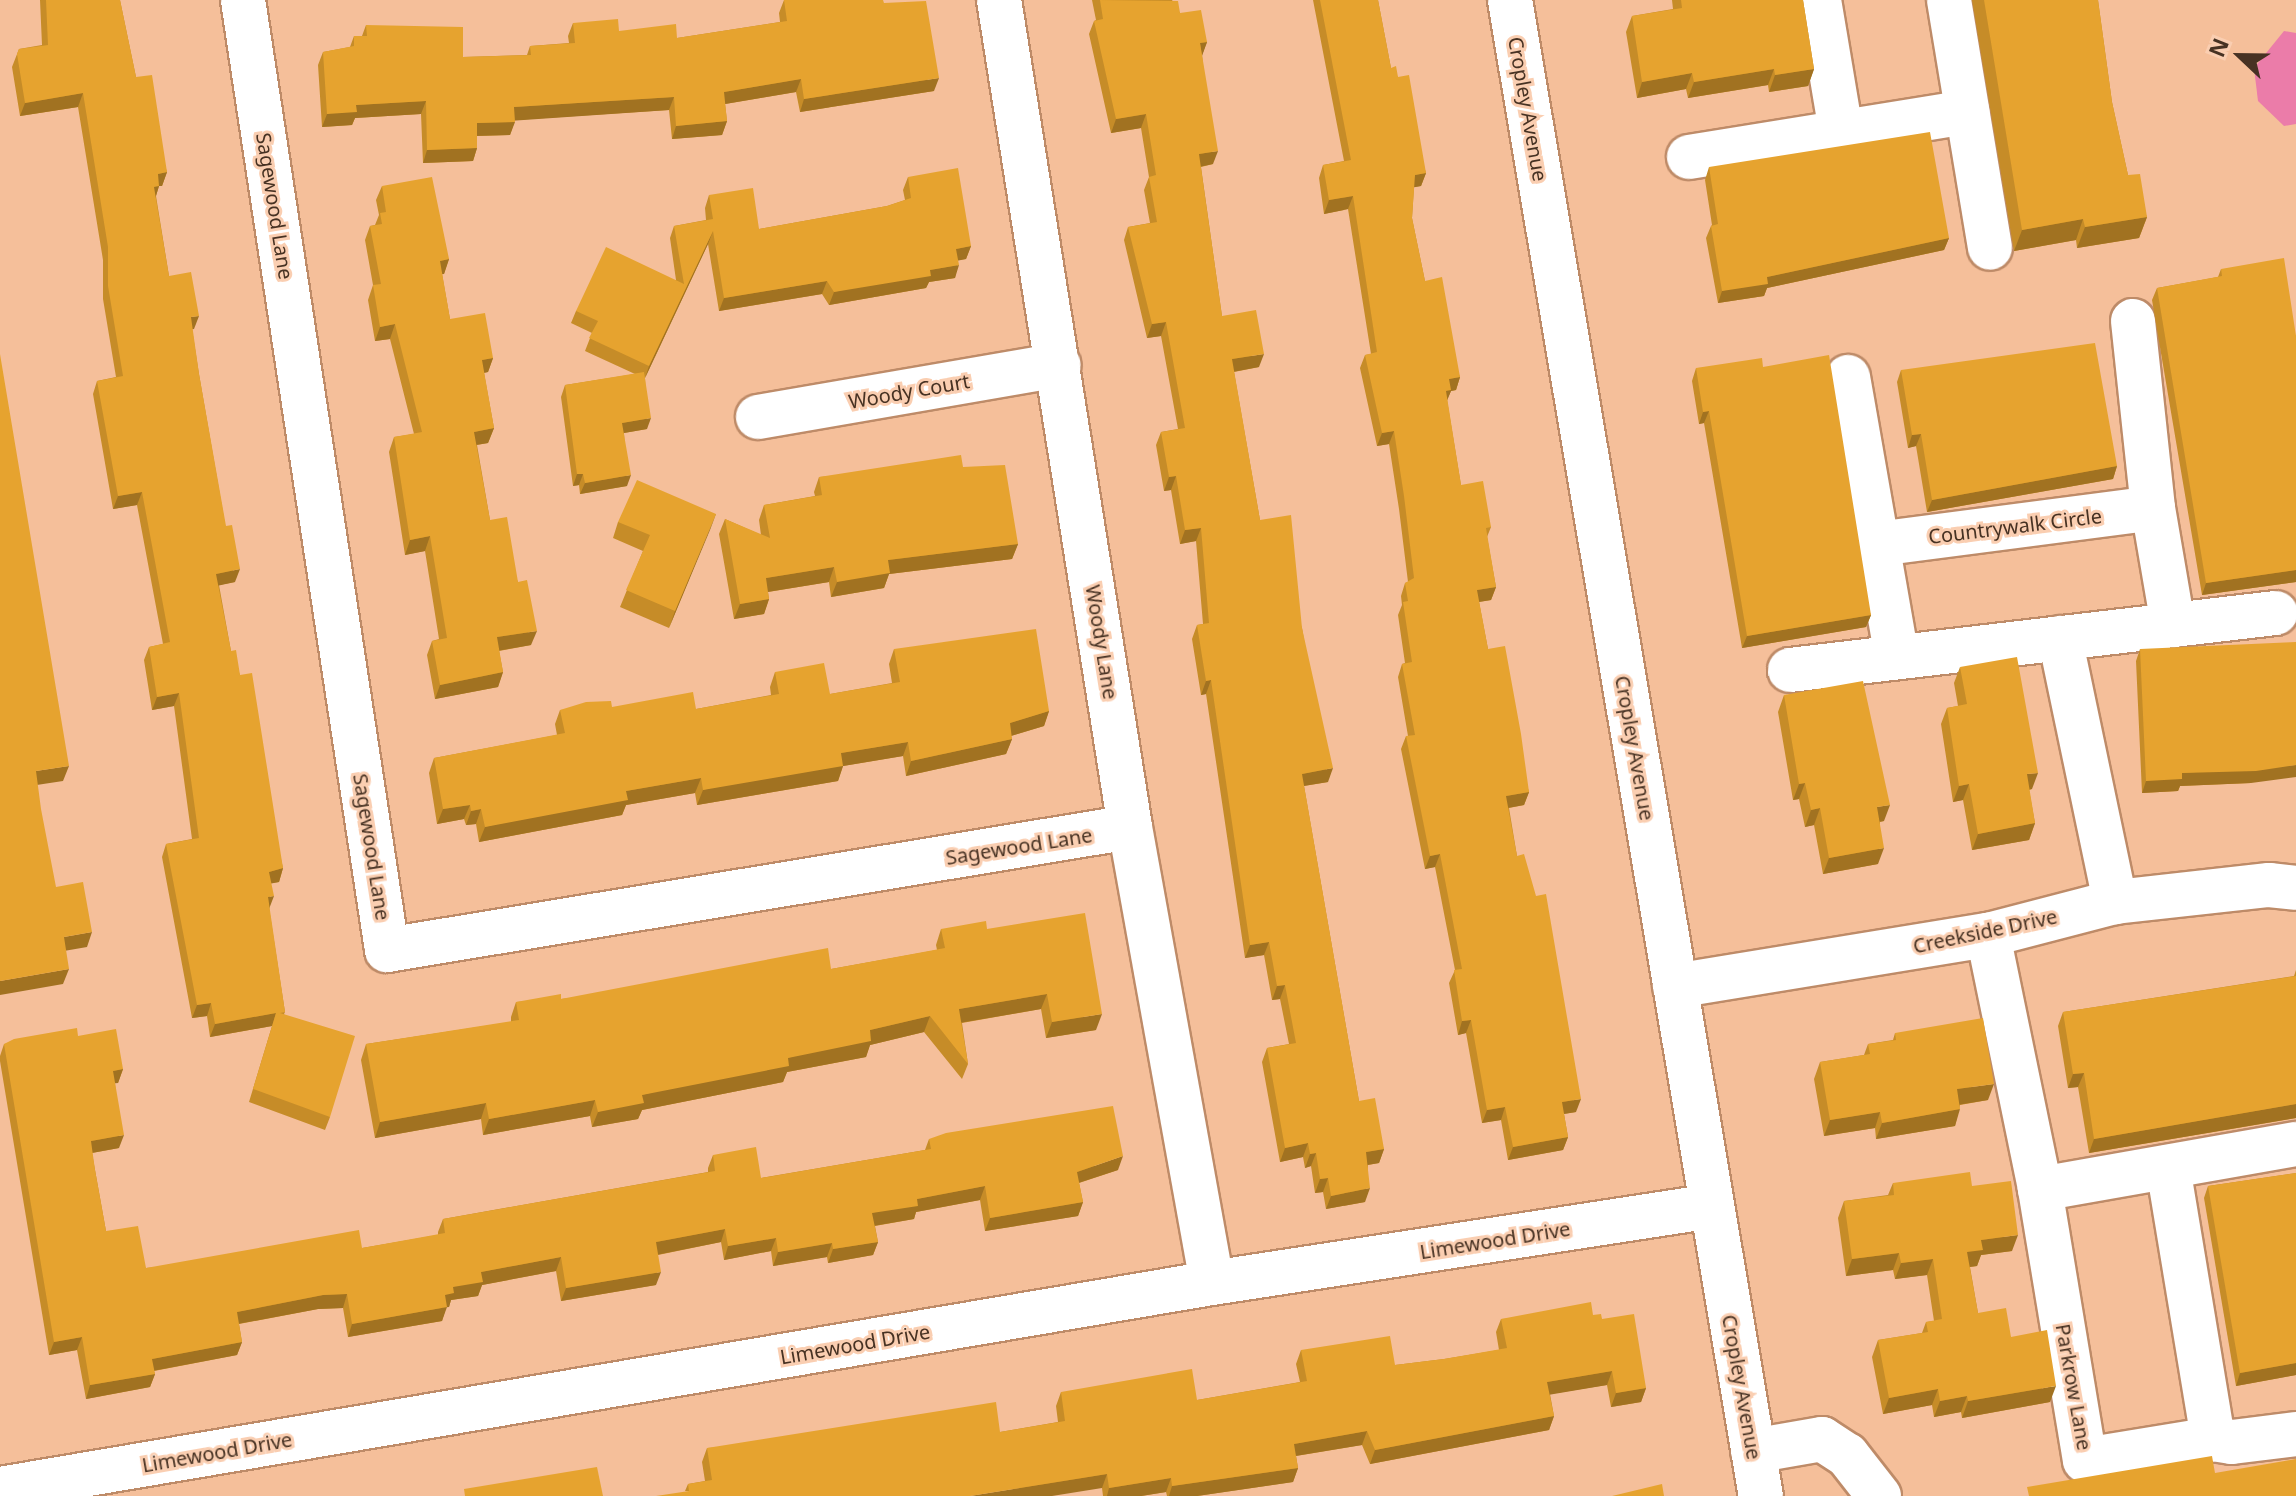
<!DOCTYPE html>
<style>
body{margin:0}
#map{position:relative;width:2296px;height:1496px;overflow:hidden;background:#f5bf9a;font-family:"Noto Sans",sans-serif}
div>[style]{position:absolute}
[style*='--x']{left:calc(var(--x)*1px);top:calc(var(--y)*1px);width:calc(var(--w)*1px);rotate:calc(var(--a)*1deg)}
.green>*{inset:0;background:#eb7ca9}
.roads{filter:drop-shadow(2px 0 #be8b68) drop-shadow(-2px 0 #be8b68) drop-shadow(0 2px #be8b68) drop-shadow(0 -2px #be8b68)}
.minor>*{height:44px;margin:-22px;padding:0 22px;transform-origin:22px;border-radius:22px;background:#fff}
.wall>*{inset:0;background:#c68c28}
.shaded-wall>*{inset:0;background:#a17221}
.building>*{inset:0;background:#e6a32f}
span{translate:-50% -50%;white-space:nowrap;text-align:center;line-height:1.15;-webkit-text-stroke:6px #faceb1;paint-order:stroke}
.street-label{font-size:20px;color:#473223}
.north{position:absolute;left:2200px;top:16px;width:80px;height:80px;-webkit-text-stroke:6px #faceb1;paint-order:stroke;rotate:292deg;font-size:22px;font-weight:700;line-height:32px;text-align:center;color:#473223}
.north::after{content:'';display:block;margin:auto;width:28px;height:36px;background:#473223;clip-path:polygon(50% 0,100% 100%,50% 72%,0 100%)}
</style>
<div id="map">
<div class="green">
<div style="clip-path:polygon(2284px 31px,2296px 33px,2296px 124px,2284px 126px,2258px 101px,2254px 68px)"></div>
</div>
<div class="roads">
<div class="minor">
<div style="--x:243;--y:0;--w:961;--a:81.38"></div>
<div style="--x:387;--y:950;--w:753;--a:-9.4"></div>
<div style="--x:999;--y:0;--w:837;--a:81"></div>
<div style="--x:1130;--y:827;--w:463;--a:79.8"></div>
<div style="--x:1510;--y:0;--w:1517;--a:80.48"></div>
<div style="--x:1819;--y:0;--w:134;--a:80.5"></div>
<div style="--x:1949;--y:0;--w:251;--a:80.6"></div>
<div style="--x:1689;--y:157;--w:282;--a:-9.2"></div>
<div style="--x:2133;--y:321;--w:188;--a:83.9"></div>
<div style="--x:2153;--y:508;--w:119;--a:80.3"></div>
<div style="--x:1848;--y:377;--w:284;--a:80.1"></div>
<div style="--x:758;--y:417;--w:305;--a:-9.8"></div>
<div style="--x:1877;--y:544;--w:278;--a:-7.4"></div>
<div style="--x:2060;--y:638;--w:270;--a:78.2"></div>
<div style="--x:1790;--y:670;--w:489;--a:-6.7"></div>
<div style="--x:1988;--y:935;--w:259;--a:78.4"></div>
<div style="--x:2040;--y:1189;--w:275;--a:80.6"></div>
<div style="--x:2085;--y:1460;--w:130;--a:-9.3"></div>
<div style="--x:2213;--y:1439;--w:19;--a:9"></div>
<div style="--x:2232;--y:1442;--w:64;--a:-7.1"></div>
<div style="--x:1675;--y:986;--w:317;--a:-9.3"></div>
<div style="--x:1988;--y:935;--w:131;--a:-14.6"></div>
<div style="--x:2115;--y:902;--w:155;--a:-6.3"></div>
<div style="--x:2269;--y:885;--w:27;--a:6"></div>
<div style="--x:2168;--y:1167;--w:276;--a:80.6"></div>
<div style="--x:2040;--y:1189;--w:260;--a:-10"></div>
<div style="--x:1753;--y:1451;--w:70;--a:-9.9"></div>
<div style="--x:1822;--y:1439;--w:30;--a:33"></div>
<div style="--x:1847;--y:1455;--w:52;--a:52"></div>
<div style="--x:0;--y:1489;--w:1229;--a:-9.65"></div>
<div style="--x:1212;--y:1283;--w:506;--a:-8.75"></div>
</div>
</div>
<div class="wall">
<div style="clip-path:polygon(40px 0,120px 0,136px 77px,167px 172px,162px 186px,159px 186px,156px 196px,169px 276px,194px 329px,192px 329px,199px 374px,235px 582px,219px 585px,231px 651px,240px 675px,283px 868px,279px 882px,271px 883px,269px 908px,285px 1012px,284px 1014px,330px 1117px,325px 1130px,249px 1102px,272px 1026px,210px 1037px,207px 1016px,192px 1018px,162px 857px,166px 844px,192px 839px,174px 706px,152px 710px,144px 660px,149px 647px,163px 644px,137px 505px,113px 509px,93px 394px,97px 381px,116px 377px,103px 299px,103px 260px,78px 107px,20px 116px,12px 67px,19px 49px,42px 45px)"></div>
<div style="clip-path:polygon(784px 0,884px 3px,934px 91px,800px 112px,796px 92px,725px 104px,727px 121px,722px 135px,672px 139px,669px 110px,515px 120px,510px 135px,477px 136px,477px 148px,473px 161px,423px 163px,421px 114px,355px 118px,352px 125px,322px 127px,318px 65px,323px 52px,350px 47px,354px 36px,362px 36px,366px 25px,463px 57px,527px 55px,530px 46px,569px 43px,568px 36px,573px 23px,619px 31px,677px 38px,780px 22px,779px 13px)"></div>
<div style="clip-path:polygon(1092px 0,1172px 0,1180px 13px,1207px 42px,1202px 55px,1213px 164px,1201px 167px,1222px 316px,1259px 367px,1234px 372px,1260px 520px,1302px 628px,1328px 782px,1304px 786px,1359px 1101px,1384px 1149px,1379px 1163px,1368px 1165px,1365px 1202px,1326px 1209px,1323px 1192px,1315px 1193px,1311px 1166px,1305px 1168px,1303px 1157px,1280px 1162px,1262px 1062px,1267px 1048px,1289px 1044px,1280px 999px,1272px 1000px,1264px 955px,1245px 958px,1206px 694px,1201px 695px,1192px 639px,1197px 625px,1203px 624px,1196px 541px,1180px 544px,1171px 490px,1164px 491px,1156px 445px,1161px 432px,1178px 429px,1161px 336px,1147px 338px,1124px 240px,1128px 227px,1150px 223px,1144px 190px,1149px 177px,1141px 128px,1111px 133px,1089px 34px,1094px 21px,1096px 20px)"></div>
<div style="clip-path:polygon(1313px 0,1378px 0,1391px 68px,1398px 77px,1426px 173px,1421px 186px,1414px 187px,1412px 218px,1425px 281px,1460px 377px,1456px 390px,1451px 391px,1447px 400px,1461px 485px,1491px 527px,1487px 537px,1496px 587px,1491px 600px,1479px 602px,1488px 649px,1529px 792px,1524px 805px,1509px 808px,1517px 856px,1576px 1112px,1564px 1114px,1568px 1137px,1563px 1150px,1508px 1160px,1501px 1120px,1482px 1123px,1466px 1033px,1458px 1035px,1449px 983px,1455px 970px,1435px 867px,1425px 869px,1401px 749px,1406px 736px,1408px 736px,1398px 677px,1402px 664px,1405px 663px,1398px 615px,1402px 605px,1401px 596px,1405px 583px,1408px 582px,1399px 509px,1389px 444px,1377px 446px,1360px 368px,1365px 355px,1371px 354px,1348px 209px,1324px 214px,1319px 178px,1323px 165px,1344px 161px)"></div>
<div style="clip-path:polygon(1672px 0,1803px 0,1814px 69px,1808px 86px,1769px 92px,1768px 85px,1688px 98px,1686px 89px,1637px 98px,1626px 32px,1632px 16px,1673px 9px)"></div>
<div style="clip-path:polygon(1972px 0,2098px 0,2112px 102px,2128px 175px,2147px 217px,2139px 238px,2077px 248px,2076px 240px,2014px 251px)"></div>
<div style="clip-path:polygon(1709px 167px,1949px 238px,1944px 250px,1767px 288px,1764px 296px,1718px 303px,1706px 238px,1711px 226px,1712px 225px,1705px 180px)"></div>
<div style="clip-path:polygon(908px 177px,971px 246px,966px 259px,958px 260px,955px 278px,929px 282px,926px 288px,829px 305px,822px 294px,719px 311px,708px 244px,645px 378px,647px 429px,624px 433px,627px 486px,580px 494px,579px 485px,573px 486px,561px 397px,565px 385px,635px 374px,585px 351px,592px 333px,571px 323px,576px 311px,676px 280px,670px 238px,674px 226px,706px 220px,705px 208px,709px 195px,759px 229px,887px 206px,905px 200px,903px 190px)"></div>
<div style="clip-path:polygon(382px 186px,449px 259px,444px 274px,442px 274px,450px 319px,493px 358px,488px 372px,484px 373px,494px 428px,488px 443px,477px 445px,490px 520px,518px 582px,531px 645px,499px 651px,503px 672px,498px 687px,435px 699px,427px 655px,432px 641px,439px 639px,425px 551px,405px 555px,389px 452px,394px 437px,414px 434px,390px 339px,375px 341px,368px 300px,373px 285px,365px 240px,370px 226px,375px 225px,379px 215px,376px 200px)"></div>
<div style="clip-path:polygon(2221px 269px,2296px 336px,2296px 582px,2202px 595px,2152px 300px,2157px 288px,2218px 277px)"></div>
<div style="clip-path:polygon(1763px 367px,1871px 615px,1866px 627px,1742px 648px,1704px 423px,1699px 424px,1692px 381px,1696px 368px)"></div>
<div style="clip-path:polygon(1901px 370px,2117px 466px,2113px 479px,1927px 512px,1916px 446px,1908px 448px,1897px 382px)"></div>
<div style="clip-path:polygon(963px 467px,1018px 544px,1012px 559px,889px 574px,884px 588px,831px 597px,829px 582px,768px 592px,769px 599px,764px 614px,734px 619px,719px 534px,725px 519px,761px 535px,759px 520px,764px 505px,815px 496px,814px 492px,819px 477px)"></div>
<div style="clip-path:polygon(716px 514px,669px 628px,620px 607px,643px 551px,613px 538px,618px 522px)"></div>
<div style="clip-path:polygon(894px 649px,1049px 711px,1044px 726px,1011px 736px,1012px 739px,1006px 754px,906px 776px,903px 756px,843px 766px,838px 781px,697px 805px,695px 793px,626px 805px,622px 815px,479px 842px,476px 824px,466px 825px,464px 819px,437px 824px,429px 773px,434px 758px,557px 735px,555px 724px,560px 710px,612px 707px,696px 709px,771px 695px,770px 687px,775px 672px,830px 694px,892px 683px,889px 664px)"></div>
<div style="clip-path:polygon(2140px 649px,2251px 783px,2180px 786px,2178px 791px,2142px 793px,2136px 661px)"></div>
<div style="clip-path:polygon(1960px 667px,2032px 789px,2029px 790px,2035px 823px,2029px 840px,1972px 850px,1963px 800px,1953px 802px,1941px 724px,1947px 708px,1958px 706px,1954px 683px)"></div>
<div style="clip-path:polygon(1784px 695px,1884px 821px,1880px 822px,1878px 864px,1823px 874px,1814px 825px,1805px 827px,1799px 799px,1793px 800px,1778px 712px)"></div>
<div style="clip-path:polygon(941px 929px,987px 929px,1096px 1030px,1046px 1038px,1041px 1009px,962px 1023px,968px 1064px,962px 1079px,924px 1032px,870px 1045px,866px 1057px,787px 1072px,783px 1082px,642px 1110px,638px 1119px,592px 1127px,590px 1116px,483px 1135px,481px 1119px,375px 1138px,361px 1060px,366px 1044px,511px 1022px,511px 1017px,516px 1002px,561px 999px,831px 969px,937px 950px,936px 945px)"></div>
<div style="clip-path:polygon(2296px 970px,2296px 1118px,2089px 1153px,2078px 1087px,2068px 1088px,2058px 1026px,2063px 1012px,2294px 976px)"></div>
<div style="clip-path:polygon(1895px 1033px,1988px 1100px,1960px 1105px,1955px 1126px,1876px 1139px,1875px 1128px,1824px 1136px,1814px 1079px,1820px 1062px,1864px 1055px,1868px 1044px,1893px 1040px)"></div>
<div style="clip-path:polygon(78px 1036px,123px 1069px,118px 1083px,115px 1083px,119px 1148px,92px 1153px,106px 1231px,146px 1268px,362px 1248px,438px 1235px,438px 1232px,443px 1219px,708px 1172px,708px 1168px,713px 1155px,761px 1178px,925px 1150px,929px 1139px,1118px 1170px,1079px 1183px,1083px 1202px,1078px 1216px,985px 1231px,980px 1200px,916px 1212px,914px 1219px,875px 1226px,878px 1242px,873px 1255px,828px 1263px,827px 1257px,773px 1266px,771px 1251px,724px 1260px,721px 1242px,658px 1255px,656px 1285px,561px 1301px,556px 1271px,482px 1285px,478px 1296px,451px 1300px,449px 1307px,446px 1307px,442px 1321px,348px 1337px,343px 1308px,318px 1309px,239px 1324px,242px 1342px,237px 1355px,154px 1371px,155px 1374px,150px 1387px,86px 1399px,77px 1350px,49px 1355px,0 1061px,0 1056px,4px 1044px)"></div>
<div style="clip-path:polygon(2296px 1173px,2296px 1375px,2236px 1386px,2204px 1198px,2208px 1186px)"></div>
<div style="clip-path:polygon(1893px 1183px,1972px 1186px,2012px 1251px,1981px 1255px,1977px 1266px,1970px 1267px,1978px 1313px,2011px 1337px,2050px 1402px,1962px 1418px,1961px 1412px,1934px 1417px,1932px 1405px,1883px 1414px,1872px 1357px,1878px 1340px,1922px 1333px,1926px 1322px,1934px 1321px,1927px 1275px,1895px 1279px,1893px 1270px,1846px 1276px,1838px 1218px,1844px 1201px,1888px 1195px)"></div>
<div style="clip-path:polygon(1593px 1315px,1602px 1319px,1646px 1388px,1641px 1402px,1611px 1407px,1607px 1385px,1550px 1394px,1554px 1416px,1549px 1430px,1370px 1464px,1362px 1445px,1296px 1456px,1298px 1468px,1293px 1482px,1197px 1496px,1167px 1496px,1166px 1492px,1141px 1496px,1103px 1496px,1102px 1488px,685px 1491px,688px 1484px,705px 1481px,702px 1462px,707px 1448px,1000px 1432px,1058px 1422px,1056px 1406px,1061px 1392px,1197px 1400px,1300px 1382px,1296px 1364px,1301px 1350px,1395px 1365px,1444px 1359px,1499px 1350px,1496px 1332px,1501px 1319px)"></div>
</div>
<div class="shaded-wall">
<div style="clip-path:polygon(1207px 42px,1202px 56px,1200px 43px)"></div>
<div style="clip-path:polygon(1774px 69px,1768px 85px,1688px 98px,1694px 82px)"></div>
<div style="clip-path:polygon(1814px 69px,1808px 86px,1769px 92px,1775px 75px)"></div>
<div style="clip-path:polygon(1692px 73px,1686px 89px,1637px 98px,1642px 82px)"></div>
<div style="clip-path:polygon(939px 78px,934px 91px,800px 112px,804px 99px)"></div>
<div style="clip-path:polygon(801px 79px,796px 92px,719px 105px,724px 92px)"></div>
<div style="clip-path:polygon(83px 93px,78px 107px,20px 116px,25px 103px)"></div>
<div style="clip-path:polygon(674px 97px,669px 110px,509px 121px,514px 107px)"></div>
<div style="clip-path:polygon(426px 101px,421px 114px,355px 118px,352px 125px,322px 127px,327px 114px,356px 105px)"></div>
<div style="clip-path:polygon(1146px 114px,1141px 128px,1111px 133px,1116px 119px)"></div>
<div style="clip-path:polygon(727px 121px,722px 135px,672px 139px,676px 126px)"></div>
<div style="clip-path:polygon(515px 122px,510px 135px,472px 136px,477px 123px)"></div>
<div style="clip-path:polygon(477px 148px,473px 161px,423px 163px,427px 150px)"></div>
<div style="clip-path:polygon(1218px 151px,1213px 164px,1194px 168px,1199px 154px)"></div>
<div style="clip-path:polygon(167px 172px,162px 186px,159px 186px,155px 199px,149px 200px,158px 174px)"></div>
<div style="clip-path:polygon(1426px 173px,1421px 186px,1410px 188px,1415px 175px)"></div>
<div style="clip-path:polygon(1353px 196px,1348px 209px,1324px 214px,1329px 200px)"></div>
<div style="clip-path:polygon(2147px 217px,2139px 238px,2077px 248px,2085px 227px)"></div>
<div style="clip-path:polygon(2083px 219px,2076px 240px,2014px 251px,2022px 230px)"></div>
<div style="clip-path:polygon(713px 231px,708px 244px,645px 378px,649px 366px)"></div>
<div style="clip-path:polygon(1949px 238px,1944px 250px,1767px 288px,1764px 296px,1718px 303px,1722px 291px,1767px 277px)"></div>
<div style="clip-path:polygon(971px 246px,966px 259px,951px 262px,956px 249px)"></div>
<div style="clip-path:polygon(449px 259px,444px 274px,435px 275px,440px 261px)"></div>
<div style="clip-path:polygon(959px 265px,955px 278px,929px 282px,926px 288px,829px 305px,834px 292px,930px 270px)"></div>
<div style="clip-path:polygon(827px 281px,822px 294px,719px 311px,724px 298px)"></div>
<div style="clip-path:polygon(199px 316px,194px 329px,186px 330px,191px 317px)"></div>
<div style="clip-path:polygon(1166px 322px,1161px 336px,1147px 338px,1152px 324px)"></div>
<div style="clip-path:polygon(395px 324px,390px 339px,375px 341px,380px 327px)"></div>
<div style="clip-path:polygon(1264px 354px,1259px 367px,1227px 373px,1232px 359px)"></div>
<div style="clip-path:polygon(493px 358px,488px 372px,477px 374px,482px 360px)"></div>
<div style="clip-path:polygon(1460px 377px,1456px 390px,1451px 391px,1446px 403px,1441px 404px,1449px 379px)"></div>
<div style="clip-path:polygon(1709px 411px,1704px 423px,1699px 424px,1703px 412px)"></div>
<div style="clip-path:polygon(651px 418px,647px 429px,618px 434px,622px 423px)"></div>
<div style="clip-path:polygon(494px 428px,488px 443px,469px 446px,474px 432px)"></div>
<div style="clip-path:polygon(1394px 431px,1389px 444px,1377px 446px,1382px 433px)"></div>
<div style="clip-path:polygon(1921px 434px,1916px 446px,1908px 448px,1912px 435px)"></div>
<div style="clip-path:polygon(2117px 466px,2113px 479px,1927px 512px,1932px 500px)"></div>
<div style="clip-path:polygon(577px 474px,583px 474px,579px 485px,573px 486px)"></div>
<div style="clip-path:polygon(631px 475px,627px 486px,580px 494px,585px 483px)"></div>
<div style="clip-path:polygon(1176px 476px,1171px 490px,1164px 491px,1169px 477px)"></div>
<div style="clip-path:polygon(142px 492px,137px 505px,113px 509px,118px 496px)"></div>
<div style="clip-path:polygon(716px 514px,710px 530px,669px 628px,675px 611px)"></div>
<div style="clip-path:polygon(1201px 528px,1196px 541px,1180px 544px,1185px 530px)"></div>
<div style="clip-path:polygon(430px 536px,425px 551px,405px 555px,410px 540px)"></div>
<div style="clip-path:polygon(1018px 544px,1012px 559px,889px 574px,884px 588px,831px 597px,837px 582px,888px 560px)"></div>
<div style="clip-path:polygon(834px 567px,829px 582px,761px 593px,766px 578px)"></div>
<div style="clip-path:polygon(240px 569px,235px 582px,212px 587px,216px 574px)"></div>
<div style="clip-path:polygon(2296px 570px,2296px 582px,2202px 595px,2206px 583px)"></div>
<div style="clip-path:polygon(1496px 587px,1491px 600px,1472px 603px,1477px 590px)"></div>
<div style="clip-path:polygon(769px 599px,764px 614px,734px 619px,740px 604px)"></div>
<div style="clip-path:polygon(1871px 615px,1866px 627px,1742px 648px,1747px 636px)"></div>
<div style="clip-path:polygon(537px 631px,531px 645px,491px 652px,497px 637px)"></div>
<div style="clip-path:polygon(503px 672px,498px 687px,435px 699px,440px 685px)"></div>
<div style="clip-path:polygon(1211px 680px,1206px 694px,1201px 695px,1206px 681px)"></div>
<div style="clip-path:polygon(179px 693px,174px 706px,152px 710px,157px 697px)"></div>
<div style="clip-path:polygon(1049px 711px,1044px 726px,1004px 738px,1010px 723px)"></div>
<div style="clip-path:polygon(1012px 739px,1006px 754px,906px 776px,911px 761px)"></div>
<div style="clip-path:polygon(908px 742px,903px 756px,843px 766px,838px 781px,697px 805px,703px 790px,841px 753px)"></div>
<div style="clip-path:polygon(2296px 765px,2296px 777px,2251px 783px,2180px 786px,2178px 791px,2142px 793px,2146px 781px,2182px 773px)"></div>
<div style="clip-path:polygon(69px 766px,63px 781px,30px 786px,36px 771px)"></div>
<div style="clip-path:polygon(1333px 768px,1328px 782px,1297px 787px,1302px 774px)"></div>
<div style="clip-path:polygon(2038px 773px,2032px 789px,2021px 791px,2027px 774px)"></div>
<div style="clip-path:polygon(701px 778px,695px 793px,626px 805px,622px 815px,479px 842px,485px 827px,626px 791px)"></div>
<div style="clip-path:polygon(1805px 783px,1799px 799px,1793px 800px,1799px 784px)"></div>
<div style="clip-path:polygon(1969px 784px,1963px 800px,1953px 802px,1959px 786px)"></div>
<div style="clip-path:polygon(1529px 792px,1524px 805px,1502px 809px,1506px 796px)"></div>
<div style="clip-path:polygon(470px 805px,464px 819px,437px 824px,443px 809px)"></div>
<div style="clip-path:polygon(1890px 805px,1884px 821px,1871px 823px,1877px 807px)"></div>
<div style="clip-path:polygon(1820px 808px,1814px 825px,1805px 827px,1811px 810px)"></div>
<div style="clip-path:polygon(481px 809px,476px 824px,466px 825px,471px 811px)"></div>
<div style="clip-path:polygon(2035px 823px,2029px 840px,1972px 850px,1978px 834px)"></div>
<div style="clip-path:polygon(1884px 848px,1878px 864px,1823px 874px,1829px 858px)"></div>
<div style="clip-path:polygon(1440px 854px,1435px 867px,1425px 869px,1430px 856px)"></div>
<div style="clip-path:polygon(283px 868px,279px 882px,264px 885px,269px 872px)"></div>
<div style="clip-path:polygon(274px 896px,269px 909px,268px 897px)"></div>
<div style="clip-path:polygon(92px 932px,87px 947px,58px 952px,64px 937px)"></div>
<div style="clip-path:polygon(1269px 942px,1264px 955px,1245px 958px,1250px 945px)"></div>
<div style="clip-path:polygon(69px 969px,63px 984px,0 995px,0 981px)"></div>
<div style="clip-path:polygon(1285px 985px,1280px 999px,1272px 1000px,1277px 986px)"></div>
<div style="clip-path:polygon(1047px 994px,1041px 1009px,953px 1024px,959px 1009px)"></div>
<div style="clip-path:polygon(211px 1003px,207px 1016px,192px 1018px,197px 1005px)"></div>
<div style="clip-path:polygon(276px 1013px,272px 1026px,210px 1037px,215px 1024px)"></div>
<div style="clip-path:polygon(1102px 1014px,1096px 1030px,1046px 1038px,1052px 1022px)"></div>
<div style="clip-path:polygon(930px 1016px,924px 1032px,870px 1045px,866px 1057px,787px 1072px,783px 1082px,642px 1110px,638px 1119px,592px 1127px,598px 1112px,642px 1095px,788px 1058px,870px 1030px)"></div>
<div style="clip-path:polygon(1471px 1020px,1466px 1033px,1458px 1035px,1462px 1021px)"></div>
<div style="clip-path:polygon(123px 1069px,118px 1083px,108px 1084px,113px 1071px)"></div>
<div style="clip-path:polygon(2084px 1073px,2078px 1087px,2068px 1088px,2073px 1074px)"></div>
<div style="clip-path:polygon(1994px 1084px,1988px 1100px,1951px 1106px,1957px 1089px)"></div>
<div style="clip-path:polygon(1581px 1099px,1576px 1112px,1557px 1115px,1562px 1102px)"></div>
<div style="clip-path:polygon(595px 1100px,590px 1116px,483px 1135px,489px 1119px)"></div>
<div style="clip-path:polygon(486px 1103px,481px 1119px,375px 1138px,380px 1122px)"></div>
<div style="clip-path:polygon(2296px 1104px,2296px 1118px,2089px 1153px,2094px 1139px)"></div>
<div style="clip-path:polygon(1505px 1107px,1501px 1120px,1482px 1123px,1487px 1110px)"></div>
<div style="clip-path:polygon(1960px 1109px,1955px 1126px,1876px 1139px,1882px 1123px)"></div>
<div style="clip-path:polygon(1880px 1112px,1875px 1128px,1824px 1136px,1830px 1120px)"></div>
<div style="clip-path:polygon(124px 1135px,119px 1148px,86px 1154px,91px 1141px)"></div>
<div style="clip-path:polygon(1568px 1137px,1563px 1150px,1508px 1160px,1513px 1147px)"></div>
<div style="clip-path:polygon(1308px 1143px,1303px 1157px,1280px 1162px,1285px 1148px)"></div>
<div style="clip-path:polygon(1384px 1149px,1379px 1163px,1361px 1166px,1366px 1152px)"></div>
<div style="clip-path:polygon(1316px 1153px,1311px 1166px,1305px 1168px,1310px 1154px)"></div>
<div style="clip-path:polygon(1123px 1156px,1118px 1170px,1072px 1185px,1077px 1172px)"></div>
<div style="clip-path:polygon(1328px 1178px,1323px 1192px,1315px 1193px,1320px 1179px)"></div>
<div style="clip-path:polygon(985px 1186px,980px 1200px,916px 1212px,914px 1219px,867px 1227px,872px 1213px,917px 1199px)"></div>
<div style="clip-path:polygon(1370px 1188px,1365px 1202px,1326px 1209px,1331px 1196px)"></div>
<div style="clip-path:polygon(1083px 1202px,1078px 1216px,985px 1231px,990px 1218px)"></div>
<div style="clip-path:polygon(725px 1229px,721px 1242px,651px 1256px,656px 1242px)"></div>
<div style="clip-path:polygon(2018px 1235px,2012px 1251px,1981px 1255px,1977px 1266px,1961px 1268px,1967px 1252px,1981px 1240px)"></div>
<div style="clip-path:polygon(776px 1238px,771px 1251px,724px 1260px,728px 1246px)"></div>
<div style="clip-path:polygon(878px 1242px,873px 1255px,828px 1263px,833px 1249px)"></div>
<div style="clip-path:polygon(832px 1243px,827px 1257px,773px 1266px,778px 1252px)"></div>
<div style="clip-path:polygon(1899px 1253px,1893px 1270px,1846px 1276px,1852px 1259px)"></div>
<div style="clip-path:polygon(561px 1257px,556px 1271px,482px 1285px,478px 1296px,451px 1300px,449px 1307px,440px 1308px,445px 1295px,453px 1287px,481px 1272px)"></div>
<div style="clip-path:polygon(1933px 1259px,1927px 1275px,1895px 1279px,1901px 1263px)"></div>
<div style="clip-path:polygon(661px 1272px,656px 1285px,561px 1301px,566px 1288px)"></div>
<div style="clip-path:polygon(347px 1294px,343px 1308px,318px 1309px,232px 1325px,237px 1312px,323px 1295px)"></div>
<div style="clip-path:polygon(447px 1307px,442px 1321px,348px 1337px,352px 1324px)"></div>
<div style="clip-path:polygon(82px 1337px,77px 1350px,49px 1355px,54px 1342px)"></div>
<div style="clip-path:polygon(242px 1342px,237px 1355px,147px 1372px,152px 1359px)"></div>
<div style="clip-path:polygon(2296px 1363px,2296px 1375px,2236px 1386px,2240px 1373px)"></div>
<div style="clip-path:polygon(1612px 1371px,1607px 1385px,1542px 1396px,1547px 1382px)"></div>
<div style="clip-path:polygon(155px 1374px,150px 1387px,86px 1399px,90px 1385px)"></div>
<div style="clip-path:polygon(2056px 1386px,2050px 1402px,1962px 1418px,1968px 1401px)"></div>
<div style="clip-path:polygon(1646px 1388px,1641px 1402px,1611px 1407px,1616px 1393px)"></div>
<div style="clip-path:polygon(1938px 1389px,1932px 1405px,1883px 1414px,1889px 1398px)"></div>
<div style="clip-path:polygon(1967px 1396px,1961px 1412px,1934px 1417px,1940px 1401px)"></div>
<div style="clip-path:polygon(1554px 1416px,1549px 1430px,1370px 1464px,1375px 1450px)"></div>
<div style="clip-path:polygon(1367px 1431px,1362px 1445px,1289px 1457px,1294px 1444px)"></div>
<div style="clip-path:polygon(1298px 1468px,1293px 1482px,1197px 1496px,1169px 1496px,1172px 1486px)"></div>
<div style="clip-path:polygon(1107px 1474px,1102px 1488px,1052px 1496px,970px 1496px)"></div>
<div style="clip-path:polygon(1171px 1478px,1166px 1492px,1141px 1496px,1107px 1496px,1109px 1488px)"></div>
</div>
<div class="building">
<div style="clip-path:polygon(46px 0,120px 0,136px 77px,152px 75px,167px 172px,158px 174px,159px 186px,154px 187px,169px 276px,191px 272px,199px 316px,191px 317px,199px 374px,226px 526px,232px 525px,240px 569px,216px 574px,231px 651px,236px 650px,240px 675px,252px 673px,283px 868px,269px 872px,274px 896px,268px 897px,285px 1012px,280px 1013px,355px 1036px,330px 1117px,253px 1089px,276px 1013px,215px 1024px,211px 1003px,197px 1005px,166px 844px,199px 838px,179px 693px,157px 697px,149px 647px,170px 642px,142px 492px,118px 496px,97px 381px,123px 376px,108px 286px,108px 247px,83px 93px,25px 103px,17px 54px,19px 49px,48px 45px)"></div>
<div style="clip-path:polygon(784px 0,883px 0,884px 3px,926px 1px,939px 78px,804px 99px,801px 79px,724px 92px,727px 121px,676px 126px,674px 97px,514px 107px,515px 122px,477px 123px,477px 148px,427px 150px,426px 101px,356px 105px,357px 112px,327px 114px,323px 52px,354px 46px,354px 36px,367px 36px,366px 25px,463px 27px,463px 57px,531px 55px,530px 46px,575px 43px,573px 23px,618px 19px,619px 31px,676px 24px,677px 38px,787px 21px)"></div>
<div style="clip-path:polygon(1100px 0,1178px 1px,1180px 13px,1201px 10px,1207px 42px,1200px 43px,1218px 151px,1199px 154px,1222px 316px,1256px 310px,1264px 354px,1232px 359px,1260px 520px,1291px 515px,1302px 628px,1333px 768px,1302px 774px,1359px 1101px,1375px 1098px,1384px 1149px,1366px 1152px,1370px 1188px,1331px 1196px,1328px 1178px,1320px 1179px,1316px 1153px,1310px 1154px,1308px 1143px,1285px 1148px,1267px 1048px,1296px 1043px,1285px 985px,1277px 986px,1269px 942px,1250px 945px,1211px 680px,1206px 681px,1197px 625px,1209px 623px,1201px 528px,1185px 530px,1176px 476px,1169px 477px,1161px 432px,1185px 428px,1166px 322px,1152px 324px,1128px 227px,1157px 222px,1149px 177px,1156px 175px,1146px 114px,1116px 119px,1094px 21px,1103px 19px)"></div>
<div style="clip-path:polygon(1320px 0,1378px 0,1391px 68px,1396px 66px,1398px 77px,1409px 75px,1426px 173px,1415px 175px,1412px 218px,1425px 281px,1442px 277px,1460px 377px,1449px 379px,1451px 390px,1446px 391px,1461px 485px,1483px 481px,1491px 527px,1486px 528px,1496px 587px,1477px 590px,1488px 649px,1505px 646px,1521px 734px,1529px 792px,1506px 796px,1517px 856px,1524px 854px,1536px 896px,1546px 894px,1581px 1099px,1562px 1102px,1568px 1137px,1513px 1147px,1505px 1107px,1487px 1110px,1471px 1020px,1462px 1021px,1454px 970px,1462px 969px,1440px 854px,1430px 856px,1406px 736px,1415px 735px,1402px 664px,1412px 662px,1403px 602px,1408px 601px,1405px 583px,1414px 578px,1404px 496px,1394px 431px,1382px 433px,1365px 355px,1377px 352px,1353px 196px,1329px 200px,1323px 165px,1351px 160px)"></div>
<div style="clip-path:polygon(1681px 0,1803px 0,1814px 69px,1775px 75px,1774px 69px,1694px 82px,1692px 73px,1642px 82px,1632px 16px,1682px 8px)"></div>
<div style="clip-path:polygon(1984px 0,2098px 0,2112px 102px,2128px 175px,2140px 174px,2147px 217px,2085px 227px,2083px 219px,2022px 230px)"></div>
<div style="clip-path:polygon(1930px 132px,1949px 238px,1767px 277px,1768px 284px,1722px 291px,1711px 226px,1718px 224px,1709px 167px)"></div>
<div style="clip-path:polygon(958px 168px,971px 246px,956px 249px,959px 265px,930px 270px,931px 276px,834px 292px,827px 281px,724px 298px,713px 231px,649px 366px,589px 338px,598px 321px,576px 311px,606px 247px,684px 284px,674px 226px,713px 219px,709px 195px,753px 188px,759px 229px,887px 206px,911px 198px,908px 177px)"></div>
<div style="clip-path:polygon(432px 177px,449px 259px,440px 261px,450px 319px,485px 313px,493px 358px,482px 360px,494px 428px,474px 432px,490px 520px,507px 517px,518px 582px,527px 580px,537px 631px,497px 637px,503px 672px,440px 685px,432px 641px,447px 638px,430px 536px,410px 540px,394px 437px,422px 432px,395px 324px,380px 327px,373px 285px,381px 284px,370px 226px,382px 224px,380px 213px,386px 212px,382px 186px)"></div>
<div style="clip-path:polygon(2284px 258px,2296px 336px,2296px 570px,2206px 583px,2157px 288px,2222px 276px,2221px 269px)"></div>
<div style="clip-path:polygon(2095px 343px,2117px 466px,1932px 500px,1921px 434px,1912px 435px,1901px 370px)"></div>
<div style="clip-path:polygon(0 354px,69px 766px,36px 771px,41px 809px,56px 887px,83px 882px,92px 932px,64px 937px,69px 969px,0 981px)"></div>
<div style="clip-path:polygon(1829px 355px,1871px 615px,1747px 636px,1709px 411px,1703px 412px,1696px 368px,1762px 358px,1763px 367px)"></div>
<div style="clip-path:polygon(644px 372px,651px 418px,622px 423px,631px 475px,585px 483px,583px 474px,577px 474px,565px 385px)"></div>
<div style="clip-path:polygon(961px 455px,963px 467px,1005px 465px,1018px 544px,888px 560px,890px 573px,837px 582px,834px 567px,766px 578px,769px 599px,740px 604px,725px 519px,770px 538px,764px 505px,822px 495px,819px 477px)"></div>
<div style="clip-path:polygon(637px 480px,716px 514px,675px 611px,626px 590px,650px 535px,618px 522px)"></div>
<div style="clip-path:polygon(1036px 629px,1049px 711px,1010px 723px,1012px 739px,911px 761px,908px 742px,841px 753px,843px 766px,703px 790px,701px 778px,626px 791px,628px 800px,485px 827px,481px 809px,471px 811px,470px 805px,443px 809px,434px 758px,565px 733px,560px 710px,586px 702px,611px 701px,612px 707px,693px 692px,696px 709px,779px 694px,775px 672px,824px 663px,830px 694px,900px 682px,894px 649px)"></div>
<div style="clip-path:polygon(2296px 642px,2296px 765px,2256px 771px,2182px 773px,2182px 779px,2146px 781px,2140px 649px)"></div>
<div style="clip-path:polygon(2017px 657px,2038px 773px,2027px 774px,2035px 823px,1978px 834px,1969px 784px,1959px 786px,1947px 708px,1967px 704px,1960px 667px)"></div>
<div style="clip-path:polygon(1863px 681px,1890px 805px,1877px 807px,1884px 848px,1829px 858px,1820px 808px,1811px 810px,1805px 783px,1799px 784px,1784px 695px)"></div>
<div style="clip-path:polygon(1085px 913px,1102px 1014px,1052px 1022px,1047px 994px,959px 1009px,968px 1064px,930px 1016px,870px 1030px,871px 1041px,788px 1058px,789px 1066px,642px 1095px,644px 1103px,598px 1112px,595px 1100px,489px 1119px,486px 1103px,380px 1122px,366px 1044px,519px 1020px,516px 1002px,561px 994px,561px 999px,828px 948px,831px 969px,945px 948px,941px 929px,986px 921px,987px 929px)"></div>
<div style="clip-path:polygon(2296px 976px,2296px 1104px,2094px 1139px,2084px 1073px,2073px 1074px,2063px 1012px)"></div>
<div style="clip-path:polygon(1983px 1018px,1994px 1084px,1957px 1089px,1960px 1109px,1882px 1123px,1880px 1112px,1830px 1120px,1820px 1062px,1870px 1054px,1868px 1044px,1896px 1040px,1895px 1033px)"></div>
<div style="clip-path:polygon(77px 1028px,78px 1036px,116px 1029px,123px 1069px,113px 1071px,124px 1135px,91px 1141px,95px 1170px,106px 1231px,138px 1226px,146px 1268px,359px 1230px,362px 1248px,445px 1233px,443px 1219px,715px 1171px,713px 1155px,756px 1147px,761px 1178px,931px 1149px,929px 1139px,946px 1133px,1113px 1106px,1123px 1156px,1077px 1172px,1083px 1202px,990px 1218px,985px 1186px,917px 1199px,918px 1206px,872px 1213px,878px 1242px,833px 1249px,832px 1243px,778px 1252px,776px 1238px,728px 1246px,725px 1229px,656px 1242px,661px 1272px,566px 1288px,561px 1257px,481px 1272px,483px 1282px,453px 1287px,454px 1293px,445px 1295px,447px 1307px,352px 1324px,347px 1294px,323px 1295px,237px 1312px,242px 1342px,152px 1359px,155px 1374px,90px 1385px,82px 1337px,54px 1342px,4px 1044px,14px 1039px)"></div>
<div style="clip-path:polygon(1970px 1172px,1972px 1186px,2011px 1181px,2018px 1235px,1981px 1240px,1983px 1250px,1967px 1252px,1978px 1313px,2006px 1308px,2011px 1337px,2047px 1330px,2056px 1386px,1968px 1401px,1967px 1396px,1940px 1401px,1938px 1389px,1889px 1398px,1878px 1340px,1928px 1332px,1926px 1322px,1942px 1319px,1933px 1259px,1901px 1263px,1899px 1253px,1852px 1259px,1844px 1201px,1894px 1195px,1893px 1183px)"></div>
<div style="clip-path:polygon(2296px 1173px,2296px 1363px,2240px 1373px,2208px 1186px)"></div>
<div style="clip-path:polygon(1591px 1302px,1593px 1315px,1601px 1314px,1602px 1319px,1634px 1314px,1646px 1388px,1616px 1393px,1612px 1371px,1547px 1382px,1554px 1416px,1375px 1450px,1367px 1431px,1294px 1444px,1298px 1468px,1172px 1486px,1171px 1478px,1109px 1488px,1107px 1474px,970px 1496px,656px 1496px,689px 1491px,688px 1484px,712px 1480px,707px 1448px,996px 1402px,1000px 1432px,1065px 1421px,1061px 1392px,1192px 1369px,1197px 1400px,1307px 1381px,1301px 1350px,1390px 1336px,1395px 1365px,1444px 1359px,1507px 1348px,1501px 1319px)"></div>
<div style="clip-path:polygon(2212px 1456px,2215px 1473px,2296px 1459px,2296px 1496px,2029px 1496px,2027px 1487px)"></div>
<div style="clip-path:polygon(597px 1467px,603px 1496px,465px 1496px,464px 1489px)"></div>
<div style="clip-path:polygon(1662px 1484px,1664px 1496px,1612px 1496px)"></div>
</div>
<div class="street-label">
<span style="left:1528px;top:109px;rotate:80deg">Cropley Avenue</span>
<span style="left:275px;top:206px;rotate:81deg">Sagewood Lane</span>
<span style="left:909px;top:391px;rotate:-10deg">Woody Court</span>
<span style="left:2015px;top:526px;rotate:-7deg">Countrywalk Circle</span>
<span style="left:1102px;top:642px;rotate:81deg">Woody Lane</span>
<span style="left:1635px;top:748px;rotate:80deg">Cropley Avenue</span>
<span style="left:1019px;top:846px;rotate:-9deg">Sagewood Lane</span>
<span style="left:372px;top:847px;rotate:81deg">Sagewood Lane</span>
<span style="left:1985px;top:931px;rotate:-12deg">Creekside Drive</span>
<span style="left:1495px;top:1240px;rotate:-9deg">Limewood Drive</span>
<span style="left:855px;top:1344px;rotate:-10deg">Limewood Drive</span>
<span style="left:1742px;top:1387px;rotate:80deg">Cropley Avenue</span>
<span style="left:2074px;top:1387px;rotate:80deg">Parkrow Lane</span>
<span style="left:217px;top:1452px;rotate:-10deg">Limewood Drive</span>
</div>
<div class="north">N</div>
</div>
